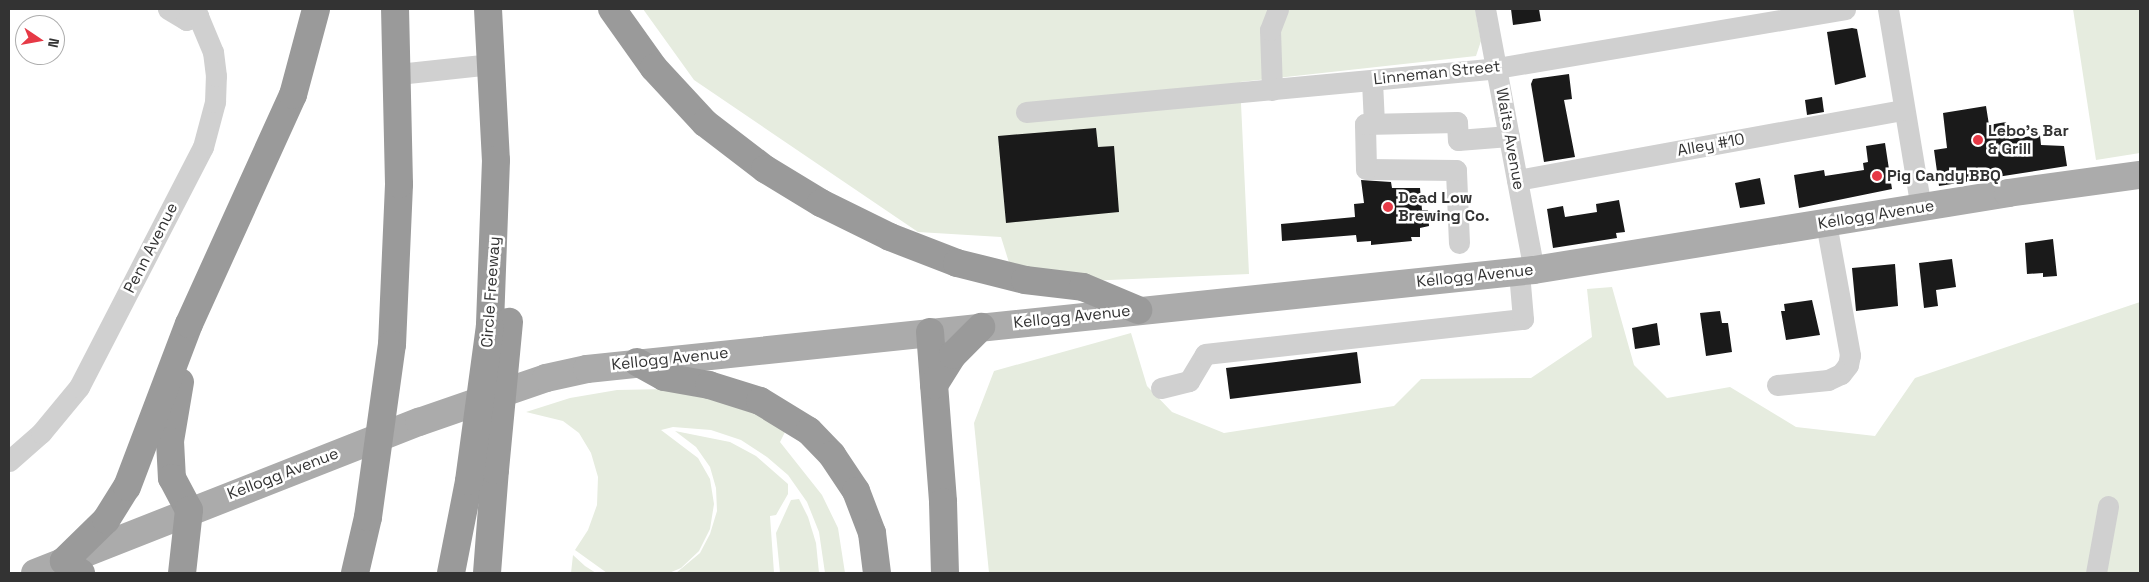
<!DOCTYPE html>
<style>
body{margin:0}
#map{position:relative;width:2149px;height:582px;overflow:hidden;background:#fff;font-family:"Space Grotesk",sans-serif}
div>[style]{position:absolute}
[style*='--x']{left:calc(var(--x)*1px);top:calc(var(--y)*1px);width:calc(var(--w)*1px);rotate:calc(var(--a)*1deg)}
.green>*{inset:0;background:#e6ecdf}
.building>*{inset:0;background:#1a1a1a}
.minor>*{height:21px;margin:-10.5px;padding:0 10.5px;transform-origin:10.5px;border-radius:10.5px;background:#d0d0d0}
.major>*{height:28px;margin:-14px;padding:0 14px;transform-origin:14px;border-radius:14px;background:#ababab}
.highway>*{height:28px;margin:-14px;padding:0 14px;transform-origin:14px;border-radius:14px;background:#9a9a9a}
.highway-bridge>*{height:28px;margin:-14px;padding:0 14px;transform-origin:14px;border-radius:14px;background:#9a9a9a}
.dots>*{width:14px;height:14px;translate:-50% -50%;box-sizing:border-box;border:2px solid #fff;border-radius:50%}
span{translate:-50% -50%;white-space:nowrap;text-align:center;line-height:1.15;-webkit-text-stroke:5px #fff;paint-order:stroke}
.street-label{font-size:16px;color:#333}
.poi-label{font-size:16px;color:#333;font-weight:700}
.left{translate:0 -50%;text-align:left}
.frame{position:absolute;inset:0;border:10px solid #333;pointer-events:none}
.north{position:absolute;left:15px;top:15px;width:50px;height:50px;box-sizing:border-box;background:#fff;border:1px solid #adadad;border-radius:50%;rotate:102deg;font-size:14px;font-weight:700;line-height:20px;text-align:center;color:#333}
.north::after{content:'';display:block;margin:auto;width:18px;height:22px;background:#e63946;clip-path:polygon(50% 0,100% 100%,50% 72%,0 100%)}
</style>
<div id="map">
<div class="green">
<div style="clip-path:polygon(643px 9px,1475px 9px,1481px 41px,1476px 56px,1240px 82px,1249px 274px,1086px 281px,1011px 269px,1001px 237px,918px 232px,694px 80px)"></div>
<div style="clip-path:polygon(2073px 9px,2140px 9px,2140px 153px,2096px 160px)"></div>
<div style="clip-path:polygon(1612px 287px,1634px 365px,1667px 398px,1730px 387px,1796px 427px,1875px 436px,1915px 378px,2140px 302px,2140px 573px,989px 573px,974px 423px,994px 371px,1131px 333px,1147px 386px,1172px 412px,1224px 433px,1394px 406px,1421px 379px,1531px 378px,1592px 337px,1587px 289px)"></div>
<div style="clip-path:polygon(666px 389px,756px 405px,785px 432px,780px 442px,822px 495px,838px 528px,845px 573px,825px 573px,819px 532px,807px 502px,788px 475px,767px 457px,741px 440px,711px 430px,673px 427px,661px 430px,698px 458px,710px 479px,714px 504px,710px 529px,699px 551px,681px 568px,669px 573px,607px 573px,575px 550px,588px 530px,597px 505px,598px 477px,591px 453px,579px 433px,563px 421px,526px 412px,570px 398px,617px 390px)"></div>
<div style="clip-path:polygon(675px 431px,730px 442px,756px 456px,788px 484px,788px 494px,776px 515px,770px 516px,774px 573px,676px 573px,700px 553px,710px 534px,717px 511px,716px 488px,710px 467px,696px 447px)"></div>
<div style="clip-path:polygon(799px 499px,808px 517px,816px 543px,819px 573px,780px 573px,776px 533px,791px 500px)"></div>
<div style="clip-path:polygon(573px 555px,585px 566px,596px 573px,571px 573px)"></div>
</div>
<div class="building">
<div style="clip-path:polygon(1511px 9px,1539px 9px,1541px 21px,1513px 25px)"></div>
<div style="clip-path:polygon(1852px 28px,1857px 29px,1866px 77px,1835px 85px,1827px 32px)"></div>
<div style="clip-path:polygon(1569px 74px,1572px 99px,1564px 100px,1575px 157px,1544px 162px,1531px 84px,1533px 79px)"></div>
<div style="clip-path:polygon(1822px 97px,1824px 112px,1807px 115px,1805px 100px)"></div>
<div style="clip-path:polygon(1986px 106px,1989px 125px,2006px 122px,2009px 139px,2040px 135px,2041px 145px,2064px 146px,2067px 166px,1939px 186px,1934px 150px,1947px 148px,1943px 113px)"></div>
<div style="clip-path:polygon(1096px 128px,1098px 147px,1114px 146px,1119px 212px,1006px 223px,998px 136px)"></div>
<div style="clip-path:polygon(1885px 143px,1892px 189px,1799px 208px,1794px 175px,1824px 170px,1825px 176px,1864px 170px,1863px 163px,1868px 162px,1866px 146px)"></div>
<div style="clip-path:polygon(1760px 178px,1765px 204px,1740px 208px,1735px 183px)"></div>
<div style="clip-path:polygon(1361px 180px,1391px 182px,1392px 188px,1420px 188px,1422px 210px,1428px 210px,1429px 226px,1420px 228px,1420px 237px,1411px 237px,1412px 241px,1371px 245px,1371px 241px,1357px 242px,1356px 235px,1282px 241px,1281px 224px,1355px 217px,1354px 204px,1364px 203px)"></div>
<div style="clip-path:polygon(1619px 200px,1625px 232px,1616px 233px,1617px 238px,1553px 248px,1547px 209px,1563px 206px,1565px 217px,1597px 212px,1596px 204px)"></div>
<div style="clip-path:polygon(2053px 239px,2057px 276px,2043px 277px,2043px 273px,2027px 274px,2025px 243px)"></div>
<div style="clip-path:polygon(1952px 259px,1956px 287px,1936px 290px,1938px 306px,1924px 308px,1919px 263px)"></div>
<div style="clip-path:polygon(1895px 264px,1898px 306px,1856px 311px,1852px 268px)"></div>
<div style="clip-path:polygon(1812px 300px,1820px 335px,1786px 340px,1781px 311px,1785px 311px,1784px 304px)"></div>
<div style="clip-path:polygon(1720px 311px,1722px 323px,1728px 323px,1732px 352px,1706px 356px,1700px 313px)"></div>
<div style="clip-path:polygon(1657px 323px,1660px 345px,1635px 349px,1632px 328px)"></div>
<div style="clip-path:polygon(1357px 352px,1361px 383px,1230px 399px,1226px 368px)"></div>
</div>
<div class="minor">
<div style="--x:168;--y:9;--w:21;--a:31"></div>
<div style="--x:186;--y:20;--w:13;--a:-18"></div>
<div style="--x:1485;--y:9;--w:266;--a:79.4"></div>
<div style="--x:1888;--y:9;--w:202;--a:80.6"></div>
<div style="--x:398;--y:74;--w:94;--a:-6.1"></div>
<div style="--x:1372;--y:81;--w:42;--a:87.3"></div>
<div style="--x:1272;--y:90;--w:60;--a:-91.9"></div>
<div style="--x:1270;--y:30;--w:22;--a:-69"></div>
<div style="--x:1026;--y:112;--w:473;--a:-5.3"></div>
<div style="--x:1497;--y:68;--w:353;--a:-9.6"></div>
<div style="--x:1517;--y:180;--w:393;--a:-10.3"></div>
<div style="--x:1459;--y:243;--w:73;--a:-92.4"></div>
<div style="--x:1456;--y:170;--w:90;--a:-179.4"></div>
<div style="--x:1366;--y:169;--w:45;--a:-91.3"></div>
<div style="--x:1365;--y:124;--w:92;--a:-1.2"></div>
<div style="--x:1457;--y:122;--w:18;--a:87"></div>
<div style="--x:1458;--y:140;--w:51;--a:-4.5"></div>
<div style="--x:1777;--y:385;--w:51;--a:-5.6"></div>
<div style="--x:1828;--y:380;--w:14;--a:-25"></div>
<div style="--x:1841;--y:374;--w:11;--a:-52"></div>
<div style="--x:1848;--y:365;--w:10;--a:-79"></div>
<div style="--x:1850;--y:355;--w:134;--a:-100.3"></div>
<div style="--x:1161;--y:388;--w:29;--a:-14"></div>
<div style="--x:1189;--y:381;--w:31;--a:-59"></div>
<div style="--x:1205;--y:354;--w:320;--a:-6.3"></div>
<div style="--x:1523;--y:319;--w:47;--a:-94.9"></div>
<div style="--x:9;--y:461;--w:43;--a:-41.2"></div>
<div style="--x:41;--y:433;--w:60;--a:-50.4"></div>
<div style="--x:79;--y:387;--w:270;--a:-62.7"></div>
<div style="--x:203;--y:147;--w:47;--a:-75.1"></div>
<div style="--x:215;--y:102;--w:26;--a:-88"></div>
<div style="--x:216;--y:76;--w:24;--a:-97"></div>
<div style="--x:213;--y:52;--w:47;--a:-112.7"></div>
<div style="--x:2096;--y:573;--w:68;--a:-79.8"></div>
</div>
<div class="major">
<div style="--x:35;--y:573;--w:413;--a:-21.5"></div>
<div style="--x:419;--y:422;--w:134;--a:-19.1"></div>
<div style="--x:546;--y:378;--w:42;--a:-12.4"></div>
<div style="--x:587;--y:369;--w:952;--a:-5.97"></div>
<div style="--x:1534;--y:270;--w:480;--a:-9.2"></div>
<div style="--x:2008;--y:193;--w:133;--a:-7.8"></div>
</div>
<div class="highway">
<div style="--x:488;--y:9;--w:151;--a:87"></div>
<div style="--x:496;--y:160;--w:166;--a:92.1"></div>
<div style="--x:612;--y:9;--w:72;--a:54.6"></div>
<div style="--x:654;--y:68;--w:75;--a:47.2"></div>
<div style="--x:705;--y:123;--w:76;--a:37.5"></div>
<div style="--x:765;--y:169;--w:66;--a:31.3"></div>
<div style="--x:821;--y:203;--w:77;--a:26.2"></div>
<div style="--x:890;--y:237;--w:72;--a:21.2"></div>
<div style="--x:957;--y:263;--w:70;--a:14"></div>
<div style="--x:1025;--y:280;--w:58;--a:6.9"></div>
<div style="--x:1083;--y:287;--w:60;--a:22.7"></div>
<div style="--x:930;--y:332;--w:170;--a:85.6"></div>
<div style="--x:943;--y:502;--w:71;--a:88.4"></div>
<div style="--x:392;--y:345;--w:161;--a:-87.5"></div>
<div style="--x:399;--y:184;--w:175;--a:-91.3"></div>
<div style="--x:637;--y:362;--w:31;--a:29"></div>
<div style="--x:664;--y:377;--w:46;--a:10.1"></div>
<div style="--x:709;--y:385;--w:53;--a:17.4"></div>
<div style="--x:760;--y:401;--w:57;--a:31.5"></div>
<div style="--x:809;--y:431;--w:33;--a:46"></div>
<div style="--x:832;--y:455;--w:43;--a:56.3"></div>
<div style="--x:856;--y:491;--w:45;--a:69.1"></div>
<div style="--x:872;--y:533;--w:40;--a:82.9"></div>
<div style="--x:180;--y:382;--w:60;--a:99.6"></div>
<div style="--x:170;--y:441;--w:37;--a:87"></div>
<div style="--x:172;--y:478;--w:36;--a:62"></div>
<div style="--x:189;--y:510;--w:63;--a:96.3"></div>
<div style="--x:934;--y:385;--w:36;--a:-58"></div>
<div style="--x:953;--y:355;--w:40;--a:-45"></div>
<div style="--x:81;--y:573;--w:21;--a:-145"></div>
<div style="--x:64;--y:561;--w:59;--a:-44.3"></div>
<div style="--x:106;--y:520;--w:39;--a:-58"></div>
<div style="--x:127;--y:487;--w:174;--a:-69.2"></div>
<div style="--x:189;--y:324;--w:252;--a:-65.6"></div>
<div style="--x:293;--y:95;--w:89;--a:-75"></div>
<div style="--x:355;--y:573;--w:57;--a:-76.9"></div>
<div style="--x:451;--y:573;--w:94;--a:-78.9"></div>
<div style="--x:487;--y:573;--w:103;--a:-85.6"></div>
</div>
<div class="highway-bridge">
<div style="--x:495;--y:470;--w:149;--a:-84.6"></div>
<div style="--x:469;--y:481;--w:156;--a:-82.3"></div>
<div style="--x:368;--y:517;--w:174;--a:-82.1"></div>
</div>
<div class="dots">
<div style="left:1978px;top:140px;background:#e63946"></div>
<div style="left:1877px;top:176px;background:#e63946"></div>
<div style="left:1388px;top:207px;background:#e63946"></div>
</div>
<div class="street-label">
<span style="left:1437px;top:73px;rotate:-6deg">Linneman Street</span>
<span style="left:1510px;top:139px;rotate:80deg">Waits Avenue</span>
<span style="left:1711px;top:145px;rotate:-10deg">Alley #10</span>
<span style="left:1876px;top:215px;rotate:-9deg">Kellogg Avenue</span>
<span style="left:151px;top:248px;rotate:-63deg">Penn Avenue</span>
<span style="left:1475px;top:276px;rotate:-6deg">Kellogg Avenue</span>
<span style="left:491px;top:292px;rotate:-86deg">Circle Freeway</span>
<span style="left:1072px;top:317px;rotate:-6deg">Kellogg Avenue</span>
<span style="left:670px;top:359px;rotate:-6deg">Kellogg Avenue</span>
<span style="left:283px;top:474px;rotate:-21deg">Kellogg Avenue</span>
</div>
<div class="poi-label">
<span class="left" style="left:1988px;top:140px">Lebo's Bar<br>&amp; Grill</span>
<span class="left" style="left:1887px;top:176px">Pig Candy BBQ</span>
<span class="left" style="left:1398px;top:207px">Dead Low<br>Brewing Co.</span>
</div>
<div class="frame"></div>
<div class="north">N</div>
</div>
